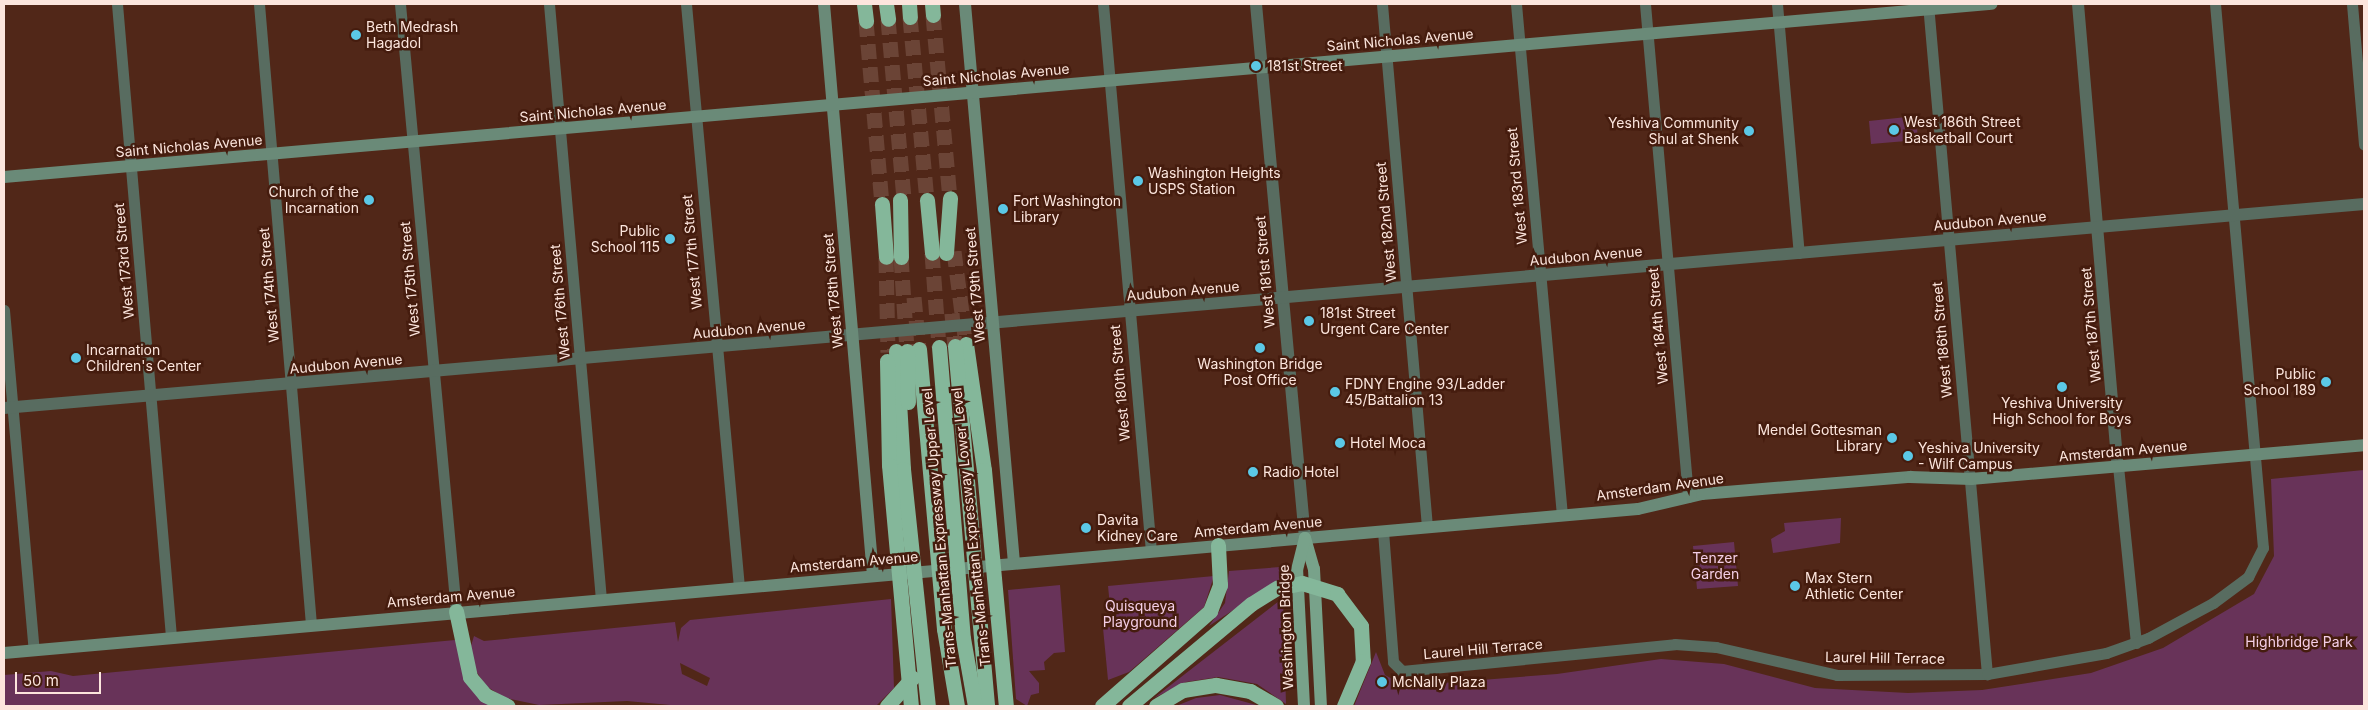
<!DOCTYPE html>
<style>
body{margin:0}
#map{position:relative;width:2368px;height:710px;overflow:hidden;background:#512718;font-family:Inter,sans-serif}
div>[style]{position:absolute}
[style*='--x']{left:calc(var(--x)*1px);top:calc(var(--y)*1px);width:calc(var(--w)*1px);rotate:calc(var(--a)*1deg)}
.green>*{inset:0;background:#683359}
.motorway-tunnel>*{height:15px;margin-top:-7.5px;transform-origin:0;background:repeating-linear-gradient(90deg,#6b4436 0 15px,transparent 0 23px)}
.minor>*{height:11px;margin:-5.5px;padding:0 5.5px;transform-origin:5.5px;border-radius:5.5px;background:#586c60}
.tertiary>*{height:12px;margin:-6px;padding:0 6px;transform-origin:6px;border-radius:6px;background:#586c60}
.secondary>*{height:12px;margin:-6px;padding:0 6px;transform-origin:6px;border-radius:6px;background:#6a8a78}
.primary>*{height:12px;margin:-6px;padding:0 6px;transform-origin:6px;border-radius:6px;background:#78a28a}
.motorway>*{height:15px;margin:-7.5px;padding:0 7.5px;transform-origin:7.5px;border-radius:7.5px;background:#84b79a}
.dots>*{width:14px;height:14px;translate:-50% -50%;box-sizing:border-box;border:2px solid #451c0e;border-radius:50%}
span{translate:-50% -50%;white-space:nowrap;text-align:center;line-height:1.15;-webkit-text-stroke:5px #451c0e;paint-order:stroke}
.poi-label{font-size:14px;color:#fce5dd}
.left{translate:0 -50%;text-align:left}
.right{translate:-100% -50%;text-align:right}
.street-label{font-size:14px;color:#fce5dd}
.park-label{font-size:14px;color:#f4cee6}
.frame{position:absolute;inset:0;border:5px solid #fce5dd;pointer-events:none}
.scale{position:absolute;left:15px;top:672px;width:86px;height:22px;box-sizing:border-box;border:2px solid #fce5dd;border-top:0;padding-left:6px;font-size:15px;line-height:18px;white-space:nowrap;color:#fce5dd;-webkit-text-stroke:4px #451c0e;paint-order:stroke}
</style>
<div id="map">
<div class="green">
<div style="clip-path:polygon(1916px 116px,1918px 140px,1871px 144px,1869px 121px)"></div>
<div style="clip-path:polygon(2364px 470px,2364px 706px,1354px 706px,1376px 652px,1385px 675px,1405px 686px,1557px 674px,1661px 659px,1724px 664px,1815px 688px,1908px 693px,1982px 690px,2091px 673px,2163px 648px,2254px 594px,2274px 556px,2271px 479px)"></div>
<div style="clip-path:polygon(1841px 518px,1840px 543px,1773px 553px,1771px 539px,1785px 531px,1784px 523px)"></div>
<div style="clip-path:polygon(1734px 542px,1738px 586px,1697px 589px,1693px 546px)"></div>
<div style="clip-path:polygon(1280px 567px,1282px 578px,1209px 626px,1225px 603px,1229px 571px)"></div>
<div style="clip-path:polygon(1214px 576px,1204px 607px,1129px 672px,1108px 680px,1103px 628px,1112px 627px,1108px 586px)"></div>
<div style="clip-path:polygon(1060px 585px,1065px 652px,1054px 653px,1044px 662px,1045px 670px,1029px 671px,1039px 683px,1039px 693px,1031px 695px,1027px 706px,1016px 699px,1008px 590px)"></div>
<div style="clip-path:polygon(1283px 598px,1286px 704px,1257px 684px,1218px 677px,1186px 682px,1154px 698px)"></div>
<div style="clip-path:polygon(evenodd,891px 599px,894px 688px,876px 706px,681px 706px,627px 701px,539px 705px,505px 698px,486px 686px,474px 668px,470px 649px,474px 636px,484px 641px,675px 622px,678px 642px,681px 628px,690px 620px,891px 599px,680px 663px,710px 678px,707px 686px,682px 674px,680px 663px)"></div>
<div style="clip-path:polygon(455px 640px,495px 706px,4px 706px,4px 675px,51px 671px,73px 676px)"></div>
<div style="clip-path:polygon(1220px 695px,1260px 706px,1176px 706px,1196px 698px)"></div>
</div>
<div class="motorway-tunnel">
<div style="--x:933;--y:15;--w:184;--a:84.7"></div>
<div style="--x:910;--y:17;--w:184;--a:84.7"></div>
<div style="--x:888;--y:19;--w:182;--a:84.9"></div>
<div style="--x:866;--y:21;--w:184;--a:85"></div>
<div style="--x:954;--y:251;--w:94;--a:82.6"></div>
<div style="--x:932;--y:253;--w:94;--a:85.7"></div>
<div style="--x:886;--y:257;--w:95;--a:88.8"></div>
<div style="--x:901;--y:257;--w:94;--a:86.3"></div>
<div style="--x:914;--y:297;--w:52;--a:84.5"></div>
<div style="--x:952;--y:313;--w:33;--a:85"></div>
</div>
<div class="minor">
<div style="--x:117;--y:4;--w:634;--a:85.12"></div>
<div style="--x:259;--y:4;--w:622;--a:85.21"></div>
<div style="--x:400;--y:4;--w:610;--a:84.73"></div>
<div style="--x:549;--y:4;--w:597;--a:85.01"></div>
<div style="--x:686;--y:4;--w:585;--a:84.81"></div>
<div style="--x:1103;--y:4;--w:549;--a:84.99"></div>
<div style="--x:1382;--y:4;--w:525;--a:85.08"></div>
<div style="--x:1516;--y:4;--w:513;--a:84.86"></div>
<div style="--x:1645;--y:4;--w:495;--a:85"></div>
<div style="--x:1777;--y:4;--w:250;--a:85"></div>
<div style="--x:1928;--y:4;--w:673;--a:84.97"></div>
<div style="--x:2352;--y:4;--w:141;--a:85.1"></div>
<div style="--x:4;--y:310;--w:341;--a:85"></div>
<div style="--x:2118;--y:466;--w:178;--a:84.2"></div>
<div style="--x:1383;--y:531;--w:131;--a:85.6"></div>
<div style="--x:1393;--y:662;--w:13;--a:45"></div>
<div style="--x:1402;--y:671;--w:274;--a:-5.6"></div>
<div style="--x:1675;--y:644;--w:41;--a:4.2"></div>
<div style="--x:1716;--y:647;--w:124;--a:13"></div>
<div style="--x:1837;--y:675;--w:150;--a:-0.4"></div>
<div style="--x:1987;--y:674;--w:121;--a:-10"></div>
<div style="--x:2106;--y:653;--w:45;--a:-19.7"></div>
<div style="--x:2148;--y:638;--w:74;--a:-28.3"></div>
<div style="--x:2213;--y:603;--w:44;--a:-36.6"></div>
<div style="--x:2248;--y:577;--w:33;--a:-63"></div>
<div style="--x:2263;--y:548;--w:546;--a:-95.04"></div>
</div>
<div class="tertiary">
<div style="--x:1256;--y:4;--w:536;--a:84.76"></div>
<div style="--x:2078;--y:4;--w:464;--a:85.1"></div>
<div style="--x:4;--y:408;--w:2369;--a:-4.94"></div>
</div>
<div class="secondary">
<div style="--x:824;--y:4;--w:573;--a:85.1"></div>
<div style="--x:965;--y:4;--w:561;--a:84.99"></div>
<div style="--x:4;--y:177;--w:1995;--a:-4.98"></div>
<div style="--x:4;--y:653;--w:1640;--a:-5.04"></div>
<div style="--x:1638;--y:509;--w:66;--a:-13.2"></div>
<div style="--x:1702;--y:494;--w:209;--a:-4.7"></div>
<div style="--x:1910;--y:477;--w:61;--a:1.9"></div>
<div style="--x:1971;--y:479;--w:394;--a:-4.9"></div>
</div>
<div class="primary">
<div style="--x:1305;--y:538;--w:32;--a:74"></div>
<div style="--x:1314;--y:569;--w:137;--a:87.1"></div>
<div style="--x:1304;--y:706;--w:136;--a:-92.9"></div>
<div style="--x:1297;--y:570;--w:33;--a:-76"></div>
</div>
<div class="motorway">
<div style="--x:864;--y:4;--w:17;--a:83"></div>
<div style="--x:886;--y:4;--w:15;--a:82"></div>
<div style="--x:909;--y:4;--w:13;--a:86"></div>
<div style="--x:932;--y:4;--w:11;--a:85"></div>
<div style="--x:900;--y:200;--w:57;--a:89"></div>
<div style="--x:927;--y:200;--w:53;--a:84.6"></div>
<div style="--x:882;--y:204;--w:53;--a:85.7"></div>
<div style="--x:946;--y:253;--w:55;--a:-85.8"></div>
<div style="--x:966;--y:344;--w:127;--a:81.9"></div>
<div style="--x:984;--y:470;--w:237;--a:84.7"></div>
<div style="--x:955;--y:346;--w:361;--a:84.9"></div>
<div style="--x:939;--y:347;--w:292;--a:85.3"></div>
<div style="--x:963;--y:638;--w:69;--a:80"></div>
<div style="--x:919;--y:349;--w:281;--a:84.9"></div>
<div style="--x:944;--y:629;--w:78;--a:80.4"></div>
<div style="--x:896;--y:351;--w:118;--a:86.6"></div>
<div style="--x:903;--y:469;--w:238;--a:84"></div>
<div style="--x:907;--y:351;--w:51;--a:88.9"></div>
<div style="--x:887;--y:361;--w:104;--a:88.9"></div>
<div style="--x:889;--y:465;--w:242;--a:84.8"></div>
<div style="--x:456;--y:611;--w:67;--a:78"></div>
<div style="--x:470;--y:677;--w:23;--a:50"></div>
<div style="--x:485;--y:695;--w:25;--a:26"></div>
<div style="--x:887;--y:706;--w:38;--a:-48"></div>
<div style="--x:1102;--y:706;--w:144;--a:-41.3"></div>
<div style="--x:1210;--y:611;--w:28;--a:-69"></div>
<div style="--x:1220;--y:585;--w:40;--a:-92.9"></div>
<div style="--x:1129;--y:706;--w:159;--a:-39.9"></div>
<div style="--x:1251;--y:604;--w:31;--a:-32"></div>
<div style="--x:1277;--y:588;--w:25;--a:-11"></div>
<div style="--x:1302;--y:583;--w:37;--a:17"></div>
<div style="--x:1337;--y:594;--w:40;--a:53"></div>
<div style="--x:1361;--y:626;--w:35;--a:87"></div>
<div style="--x:1363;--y:661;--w:49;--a:112.9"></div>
<div style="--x:1156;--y:706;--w:31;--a:-31"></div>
<div style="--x:1183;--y:690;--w:33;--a:-9"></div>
<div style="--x:1216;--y:685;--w:35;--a:10"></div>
<div style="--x:1250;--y:691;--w:30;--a:30"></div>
</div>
<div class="dots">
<div style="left:356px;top:35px;background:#5bc8e6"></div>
<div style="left:1256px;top:66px;background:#5bc8e6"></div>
<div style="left:1894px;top:130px;background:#5bc8e6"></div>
<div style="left:1749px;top:131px;background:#5bc8e6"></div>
<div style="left:1138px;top:181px;background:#5bc8e6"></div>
<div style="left:369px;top:200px;background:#5bc8e6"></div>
<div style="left:1003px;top:209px;background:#5bc8e6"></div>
<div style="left:670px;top:239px;background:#5bc8e6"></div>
<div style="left:1309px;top:321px;background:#5bc8e6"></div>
<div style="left:1260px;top:348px;background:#5bc8e6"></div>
<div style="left:76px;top:358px;background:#5bc8e6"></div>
<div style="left:2326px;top:382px;background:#5bc8e6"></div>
<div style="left:2062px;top:387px;background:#5bc8e6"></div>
<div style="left:1335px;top:392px;background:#5bc8e6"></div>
<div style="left:1892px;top:438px;background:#5bc8e6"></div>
<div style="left:1340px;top:443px;background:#5bc8e6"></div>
<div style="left:1908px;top:456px;background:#5bc8e6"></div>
<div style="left:1253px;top:472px;background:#5bc8e6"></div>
<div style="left:1086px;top:528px;background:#5bc8e6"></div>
<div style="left:1795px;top:586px;background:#5bc8e6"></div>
<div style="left:1382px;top:682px;background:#5bc8e6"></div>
</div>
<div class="poi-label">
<span class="left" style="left:366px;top:35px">Beth Medrash<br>Hagadol</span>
<span class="left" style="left:1267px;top:66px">181st Street</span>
<span class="left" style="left:1904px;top:130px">West 186th Street<br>Basketball Court</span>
<span class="right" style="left:1739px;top:131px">Yeshiva Community<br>Shul at Shenk</span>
<span class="left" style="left:1148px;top:181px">Washington Heights<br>USPS Station</span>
<span class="right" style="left:359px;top:200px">Church of the<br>Incarnation</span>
<span class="left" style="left:1013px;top:209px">Fort Washington<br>Library</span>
<span class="right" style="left:660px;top:239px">Public<br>School 115</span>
<span class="left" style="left:1320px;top:321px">181st Street<br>Urgent Care Center</span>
<span class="left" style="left:86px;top:358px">Incarnation<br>Children's Center</span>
<span style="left:1260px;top:372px">Washington Bridge<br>Post Office</span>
<span class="right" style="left:2316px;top:382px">Public<br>School 189</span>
<span class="left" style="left:1345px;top:392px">FDNY Engine 93/Ladder<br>45/Battalion 13</span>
<span style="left:2062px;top:411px">Yeshiva University<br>High School for Boys</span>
<span class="right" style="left:1882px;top:438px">Mendel Gottesman<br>Library</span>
<span class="left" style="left:1350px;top:443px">Hotel Moca</span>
<span class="left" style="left:1918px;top:456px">Yeshiva University<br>- Wilf Campus</span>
<span class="left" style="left:1263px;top:472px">Radio Hotel</span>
<span class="left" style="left:1097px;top:528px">Davita<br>Kidney Care</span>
<span class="left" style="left:1805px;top:586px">Max Stern<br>Athletic Center</span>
<span class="left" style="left:1392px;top:682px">McNally Plaza</span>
</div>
<div class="street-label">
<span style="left:1400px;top:40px;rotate:-5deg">Saint Nicholas Avenue</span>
<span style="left:996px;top:75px;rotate:-5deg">Saint Nicholas Avenue</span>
<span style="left:593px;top:111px;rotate:-5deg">Saint Nicholas Avenue</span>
<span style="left:189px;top:146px;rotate:-5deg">Saint Nicholas Avenue</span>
<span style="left:1517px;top:186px;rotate:-95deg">West 183rd Street</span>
<span style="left:1990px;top:221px;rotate:-5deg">Audubon Avenue</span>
<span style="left:1386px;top:222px;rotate:-95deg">West 182nd Street</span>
<span style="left:692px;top:252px;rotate:-95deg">West 177th Street</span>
<span style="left:1586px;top:256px;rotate:-5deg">Audubon Avenue</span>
<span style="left:124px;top:261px;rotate:-95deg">West 173rd Street</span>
<span style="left:1265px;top:272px;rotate:-95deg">West 181st Street</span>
<span style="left:410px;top:279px;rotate:-95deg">West 175th Street</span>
<span style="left:269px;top:285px;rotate:-95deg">West 174th Street</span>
<span style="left:975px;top:285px;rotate:-95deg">West 179th Street</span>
<span style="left:833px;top:291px;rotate:-95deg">West 178th Street</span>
<span style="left:1183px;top:291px;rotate:-5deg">Audubon Avenue</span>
<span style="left:560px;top:302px;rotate:-95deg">West 176th Street</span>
<span style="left:2091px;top:325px;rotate:-95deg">West 187th Street</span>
<span style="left:1658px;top:326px;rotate:-95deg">West 184th Street</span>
<span style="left:749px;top:329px;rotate:-5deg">Audubon Avenue</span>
<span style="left:1942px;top:340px;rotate:-95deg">West 186th Street</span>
<span style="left:346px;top:364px;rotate:-5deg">Audubon Avenue</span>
<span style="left:1120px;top:383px;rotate:-95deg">West 180th Street</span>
<span style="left:2123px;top:451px;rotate:-5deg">Amsterdam Avenue</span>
<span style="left:1660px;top:487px;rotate:-8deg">Amsterdam Avenue</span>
<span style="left:971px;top:527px;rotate:-96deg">Trans-Manhattan Expressway Lower Level</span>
<span style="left:1258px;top:527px;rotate:-5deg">Amsterdam Avenue</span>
<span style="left:939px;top:528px;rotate:-95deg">Trans-Manhattan Expressway Upper Level</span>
<span style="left:854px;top:562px;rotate:-5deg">Amsterdam Avenue</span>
<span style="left:451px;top:597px;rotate:-5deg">Amsterdam Avenue</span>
<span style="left:1286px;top:627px;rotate:-92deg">Washington Bridge</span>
<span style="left:1483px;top:649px;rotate:-5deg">Laurel Hill Terrace</span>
<span style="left:1885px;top:658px;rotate:1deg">Laurel Hill Terrace</span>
</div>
<div class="park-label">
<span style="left:1715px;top:566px">Tenzer<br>Garden</span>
<span style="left:1140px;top:614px">Quisqueya<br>Playground</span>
<span style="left:2299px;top:642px">Highbridge Park</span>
</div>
<div class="frame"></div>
<div class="scale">50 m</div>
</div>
